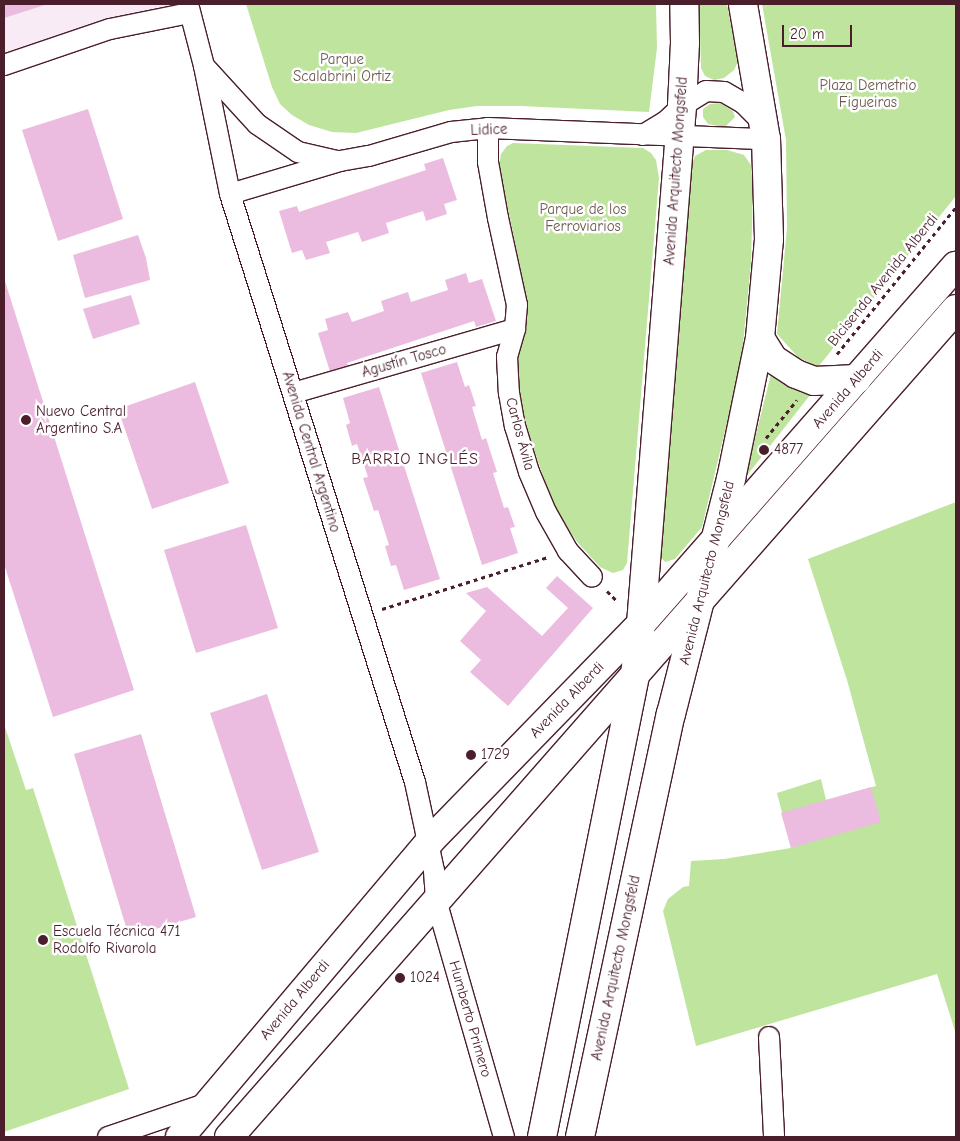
<!DOCTYPE html>
<meta charset="utf-8">
<style>
body{margin:0}
#map{position:relative;width:960px;height:1141px;overflow:hidden;background:#fff;font-family:"Comic Neue",sans-serif}
div>[style]{position:absolute}
[style*='--x']{left:calc(var(--x)*1px);top:calc(var(--y)*1px);width:calc(var(--w)*1px);rotate:calc(var(--a)*1deg)}
.built>*{inset:0;background:#f9ebf5}
.green>*{inset:0;background:#bfe49e}
.building>*{inset:0;background:#ebbcdf}
.path>*{height:3px;margin-top:-1.5px;transform-origin:0;background:repeating-linear-gradient(90deg,#4a1f2b 0 4px,transparent 0 8px)}
.roads{filter:drop-shadow(1px 0 #4a1f2b) drop-shadow(-1px 0 #4a1f2b) drop-shadow(0 1px #4a1f2b) drop-shadow(0 -1px #4a1f2b)}
.minor>*{height:20px;margin:-10px;padding:0 10px;transform-origin:10px;border-radius:10px;background:#fff}
.secondary>*{height:28px;margin:-14px;padding:0 14px;transform-origin:14px;border-radius:14px;background:#fff}
.dots>*{width:14px;height:14px;translate:-50% -50%;box-sizing:border-box;border:2px solid #fff;border-radius:50%}
span{translate:-50% -50%;white-space:nowrap;text-align:center;line-height:1.15;-webkit-text-stroke:5px #fff;paint-order:stroke}
.park-label{font-size:15px;color:#6d5a4e}
.street-label{font-size:15px;color:#4a1f2b}
.poi-label{font-size:15px;color:#4a1f2b}
.left{translate:0 -50%;text-align:left}
.neighbourhood-label{font-size:16px;color:#4a1f2b;letter-spacing:1px}
.frame{position:absolute;inset:0;border:5px solid #4a1f2b;pointer-events:none}
.scale{position:absolute;left:782px;top:25px;width:70px;height:22px;box-sizing:border-box;border:2px solid #4a1f2b;border-top:0;padding-left:6px;font-size:15px;line-height:18px;white-space:nowrap;color:#4a1f2b;-webkit-text-stroke:4px #fff;paint-order:stroke}
</style>
<div id="map">
<div class="built">
<div style="clip-path:polygon(4px 4px,188px 4px,4px 65px)"></div>
</div>
<div class="green">
<div style="clip-path:polygon(246px 4px,656px 4px,657px 48px,649px 112px,521px 106px,477px 106px,449px 110px,356px 133px,332px 132px,309px 125px,292px 115px,280px 104px,272px 87px)"></div>
<div style="clip-path:polygon(699px 4px,727px 4px,738px 62px,734px 70px,724px 78px,714px 80px,705px 76px,701px 68px)"></div>
<div style="clip-path:polygon(762px 4px,956px 4px,956px 196px,818px 367px,798px 357px,777px 334px,787px 228px,786px 140px)"></div>
<div style="clip-path:polygon(720px 103px,733px 111px,735px 117px,726px 126px,718px 126px,708px 124px,703px 117px,703px 109px,710px 104px)"></div>
<div style="clip-path:polygon(513px 143px,643px 148px,651px 153px,656px 160px,659px 178px,627px 563px,623px 570px,613px 573px,600px 567px,578px 543px,555px 510px,531px 441px,522px 407px,514px 361px,525px 306px,523px 281px,499px 166px,501px 154px,507px 146px)"></div>
<div style="clip-path:polygon(706px 150px,727px 150px,744px 155px,751px 165px,753px 189px,751px 263px,741px 364px,702px 527px,675px 559px,665px 562px,659px 555px,691px 165px,695px 156px)"></div>
<div style="clip-path:polygon(771px 374px,814px 390px,745px 478px)"></div>
<div style="clip-path:polygon(956px 502px,956px 1034px,937px 974px,696px 1046px,663px 911px,668px 899px,683px 887px,689px 886px,691px 861px,724px 859px,791px 848px,777px 793px,821px 779px,826px 800px,876px 786px,847px 680px,808px 559px)"></div>
<div style="clip-path:polygon(4px 724px,26px 790px,33px 788px,129px 1089px,4px 1132px)"></div>
</div>
<div class="building">
<div style="clip-path:polygon(4px 4px,48px 4px,4px 18px)"></div>
<div style="clip-path:polygon(88px 109px,123px 219px,58px 241px,22px 130px)"></div>
<div style="clip-path:polygon(443px 158px,457px 200px,444px 204px,447px 214px,426px 221px,423px 211px,386px 223px,389px 233px,362px 242px,358px 232px,326px 242px,330px 253px,306px 260px,302px 250px,292px 253px,279px 211px,297px 206px,299px 212px,426px 170px,424px 164px)"></div>
<div style="clip-path:polygon(138px 235px,146px 258px,150px 280px,85px 298px,73px 255px)"></div>
<div style="clip-path:polygon(466px 273px,469px 283px,482px 279px,496px 321px,476px 327px,474px 321px,347px 363px,349px 369px,331px 375px,318px 333px,328px 330px,325px 319px,348px 312px,352px 322px,384px 311px,381px 301px,408px 292px,411px 302px,448px 290px,445px 280px)"></div>
<div style="clip-path:polygon(4px 278px,134px 690px,53px 717px,4px 564px)"></div>
<div style="clip-path:polygon(131px 295px,140px 324px,93px 339px,83px 309px)"></div>
<div style="clip-path:polygon(457px 362px,465px 387px,469px 385px,476px 406px,472px 407px,482px 440px,486px 438px,497px 472px,493px 473px,504px 508px,508px 507px,515px 527px,510px 528px,518px 553px,482px 565px,421px 373px)"></div>
<div style="clip-path:polygon(195px 382px,229px 483px,152px 509px,118px 409px)"></div>
<div style="clip-path:polygon(379px 387px,440px 579px,404px 590px,396px 565px,391px 566px,385px 546px,389px 545px,378px 510px,374px 511px,363px 478px,368px 477px,357px 444px,352px 446px,346px 425px,350px 423px,343px 398px)"></div>
<div style="clip-path:polygon(246px 525px,278px 628px,196px 653px,164px 550px)"></div>
<div style="clip-path:polygon(557px 576px,593px 608px,508px 706px,470px 672px,481px 660px,460px 641px,486px 611px,466px 593px,487px 587px,542px 636px,568px 608px,546px 588px)"></div>
<div style="clip-path:polygon(267px 694px,319px 852px,262px 870px,210px 713px)"></div>
<div style="clip-path:polygon(141px 734px,196px 917px,129px 937px,74px 754px)"></div>
<div style="clip-path:polygon(871px 787px,881px 822px,791px 848px,781px 813px)"></div>
</div>
<div class="path">
<div style="--x:837;--y:354;--w:189;--a:-51"></div>
<div style="--x:766;--y:438;--w:49;--a:-50.8"></div>
<div style="--x:607;--y:591;--w:14;--a:45"></div>
<div style="--x:382;--y:609;--w:174;--a:-17.4"></div>
</div>
<div class="roads">
<div class="minor">
<div style="--x:188;--y:4;--w:64;--a:75.5"></div>
<div style="--x:204;--y:66;--w:131;--a:78.5"></div>
<div style="--x:230;--y:194;--w:616;--a:72.54"></div>
<div style="--x:415;--y:782;--w:91;--a:77.9"></div>
<div style="--x:434;--y:871;--w:29;--a:86"></div>
<div style="--x:436;--y:900;--w:247;--a:74"></div>
<div style="--x:4;--y:65;--w:112;--a:-18.8"></div>
<div style="--x:110;--y:29;--w:81;--a:-11.4"></div>
<div style="--x:204;--y:66;--w:79;--a:47.6"></div>
<div style="--x:257;--y:124;--w:50;--a:34.3"></div>
<div style="--x:298;--y:152;--w:40;--a:13"></div>
<div style="--x:488;--y:128;--w:34;--a:90"></div>
<div style="--x:488;--y:162;--w:57;--a:79.9"></div>
<div style="--x:498;--y:218;--w:89;--a:77.7"></div>
<div style="--x:517;--y:305;--w:24;--a:95"></div>
<div style="--x:515;--y:329;--w:29;--a:106"></div>
<div style="--x:507;--y:357;--w:36;--a:87"></div>
<div style="--x:509;--y:393;--w:34;--a:80"></div>
<div style="--x:515;--y:426;--w:48;--a:73.1"></div>
<div style="--x:529;--y:472;--w:43;--a:67"></div>
<div style="--x:546;--y:512;--w:45;--a:60.6"></div>
<div style="--x:568;--y:551;--w:35;--a:47"></div>
<div style="--x:643;--y:135;--w:26;--a:-31"></div>
<div style="--x:665;--y:122;--w:23;--a:-43"></div>
<div style="--x:682;--y:106;--w:28;--a:-32"></div>
<div style="--x:706;--y:91;--w:18;--a:3"></div>
<div style="--x:724;--y:92;--w:22;--a:30"></div>
<div style="--x:743;--y:103;--w:31;--a:45"></div>
<div style="--x:230;--y:194;--w:115;--a:-16.7"></div>
<div style="--x:340;--y:161;--w:29;--a:-10"></div>
<div style="--x:369;--y:156;--w:85;--a:-16.3"></div>
<div style="--x:451;--y:132;--w:37;--a:-6"></div>
<div style="--x:488;--y:128;--w:278;--a:2.3"></div>
<div style="--x:293;--y:393;--w:231;--a:-16.1"></div>
<div style="--x:769;--y:1037;--w:100;--a:87.1"></div>
<div style="--x:108;--y:1137;--w:106;--a:-18.8"></div>
</div>
<div class="secondary">
<div style="--x:760;--y:338;--w:25;--a:58"></div>
<div style="--x:773;--y:359;--w:27;--a:33"></div>
<div style="--x:796;--y:374;--w:19;--a:21"></div>
<div style="--x:814;--y:381;--w:43;--a:-2.7"></div>
<div style="--x:180;--y:1137;--w:386;--a:-49.8"></div>
<div style="--x:429;--y:842;--w:304;--a:-45.8"></div>
<div style="--x:641;--y:624;--w:477;--a:-48.7"></div>
<div style="--x:229;--y:1137;--w:1102;--a:-48.72"></div>
<div style="--x:542;--y:1137;--w:471;--a:-78.6"></div>
<div style="--x:635;--y:675;--w:51;--a:-83.3"></div>
<div style="--x:641;--y:624;--w:520;--a:-85.47"></div>
<div style="--x:682;--y:106;--w:63;--a:-87.3"></div>
<div style="--x:685;--y:43;--w:39;--a:-91"></div>
<div style="--x:580;--y:1137;--w:433;--a:-77.9"></div>
<div style="--x:671;--y:714;--w:243;--a:-75.7"></div>
<div style="--x:731;--y:479;--w:144;--a:-78.4"></div>
<div style="--x:760;--y:338;--w:99;--a:-84.8"></div>
<div style="--x:769;--y:239;--w:100;--a:-91.7"></div>
<div style="--x:766;--y:139;--w:137;--a:-99.7"></div>
</div>
</div>
<div class="dots">
<div style="left:26px;top:420px;background:#4a1f2b"></div>
<div style="left:764px;top:450px;background:#4a1f2b"></div>
<div style="left:471px;top:755px;background:#4a1f2b"></div>
<div style="left:43px;top:940px;background:#4a1f2b"></div>
<div style="left:400px;top:978px;background:#4a1f2b"></div>
</div>
<div class="park-label">
<span style="left:342px;top:68px">Parque<br>Scalabrini Ortiz</span>
<span style="left:868px;top:94px">Plaza Demetrio<br>Figueiras</span>
<span style="left:583px;top:218px">Parque de los<br>Ferroviarios</span>
</div>
<div class="street-label">
<span style="left:489px;top:130px;rotate:-2deg">Lidice</span>
<span style="left:676px;top:171px;rotate:-86deg">Avenida Arquitecto Mongsfeld</span>
<span style="left:883px;top:280px;rotate:-51deg">Bicisenda Avenida Alberdi</span>
<span style="left:404px;top:361px;rotate:-16deg">Agustín Tosco</span>
<span style="left:848px;top:389px;rotate:-49deg">Avenida Alberdi</span>
<span style="left:520px;top:434px;rotate:75deg">Carlos Ávila</span>
<span style="left:311px;top:452px;rotate:73deg">Avenida Central Argentino</span>
<span style="left:707px;top:573px;rotate:-76deg">Avenida Arquitecto Mongsfeld</span>
<span style="left:567px;top:700px;rotate:-46deg">Avenida Alberdi</span>
<span style="left:616px;top:968px;rotate:-78deg">Avenida Arquitecto Mongsfeld</span>
<span style="left:295px;top:1000px;rotate:-50deg">Avenida Alberdi</span>
<span style="left:470px;top:1019px;rotate:74deg">Humberto Primero</span>
</div>
<div class="poi-label">
<span class="left" style="left:36px;top:420px">Nuevo Central<br>Argentino S.A</span>
<span class="left" style="left:774px;top:450px">4877</span>
<span class="left" style="left:481px;top:755px">1729</span>
<span class="left" style="left:53px;top:940px">Escuela Técnica 471<br>Rodolfo Rivarola</span>
<span class="left" style="left:410px;top:978px">1024</span>
</div>
<div class="neighbourhood-label">
<span style="left:415px;top:459px">BARRIO INGLÉS</span>
</div>
<div class="frame"></div>
<div class="scale">20 m</div>
</div>
